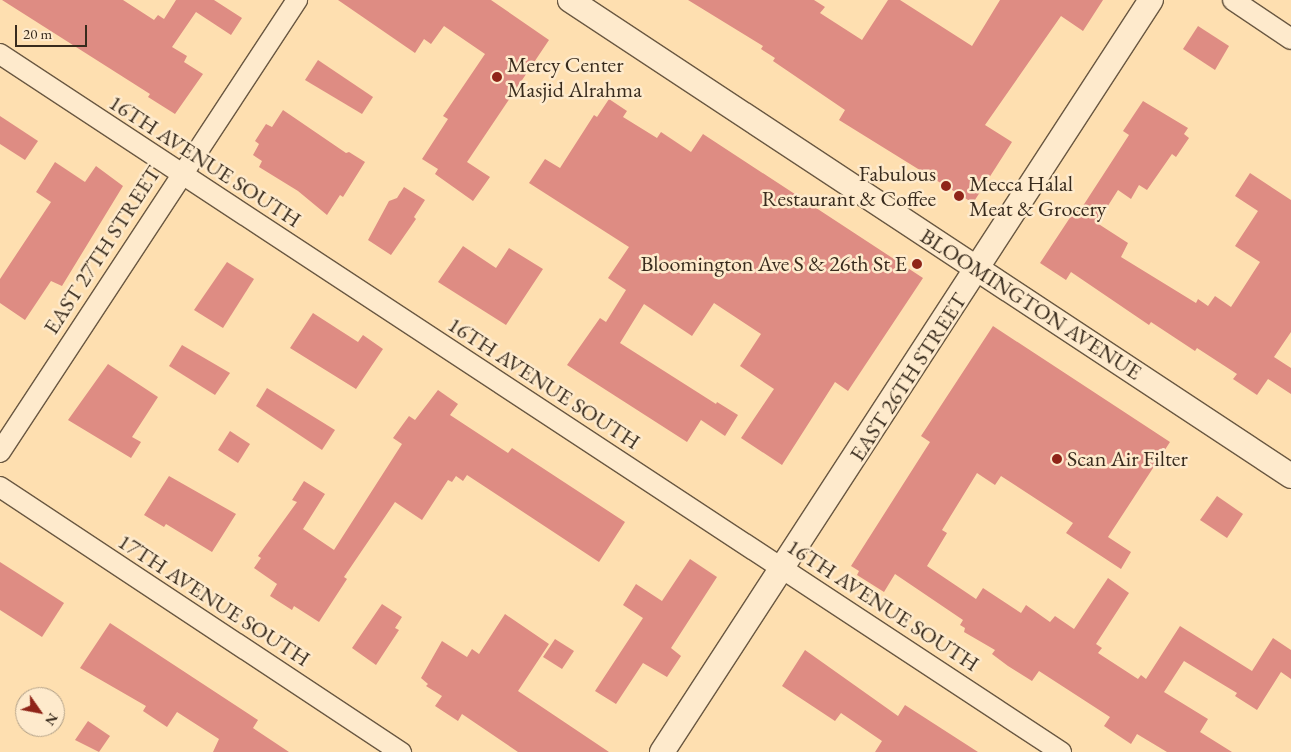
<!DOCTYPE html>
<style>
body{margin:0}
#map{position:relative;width:1291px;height:752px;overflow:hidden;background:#fedfb0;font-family:"EB Garamond",serif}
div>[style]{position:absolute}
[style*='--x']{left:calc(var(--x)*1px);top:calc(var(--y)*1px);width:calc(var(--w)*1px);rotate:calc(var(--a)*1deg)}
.building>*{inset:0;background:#de8c83}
.roads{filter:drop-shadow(1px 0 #6a5842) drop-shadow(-1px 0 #6a5842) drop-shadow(0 1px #6a5842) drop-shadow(0 -1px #6a5842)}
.minor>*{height:20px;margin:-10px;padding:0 10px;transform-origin:10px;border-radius:10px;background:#feeacc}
.tertiary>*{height:24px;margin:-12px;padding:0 12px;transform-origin:12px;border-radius:12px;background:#feeacc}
.dots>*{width:14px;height:14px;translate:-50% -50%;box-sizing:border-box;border:2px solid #feeacc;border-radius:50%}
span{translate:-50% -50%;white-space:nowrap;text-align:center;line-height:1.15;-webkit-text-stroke:5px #feeacc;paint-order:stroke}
.poi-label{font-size:22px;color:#382b1d}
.left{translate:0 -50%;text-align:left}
.right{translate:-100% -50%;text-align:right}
.street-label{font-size:22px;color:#382b1d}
.north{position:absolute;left:15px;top:687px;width:50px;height:50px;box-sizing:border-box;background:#feeacc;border:1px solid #af9e86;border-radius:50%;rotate:123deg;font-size:14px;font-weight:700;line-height:20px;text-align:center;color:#382b1d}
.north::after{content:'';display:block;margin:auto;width:18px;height:22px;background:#8f2418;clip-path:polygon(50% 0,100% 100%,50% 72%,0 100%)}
.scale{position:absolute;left:15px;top:25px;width:72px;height:22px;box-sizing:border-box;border:2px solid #382b1d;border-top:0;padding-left:6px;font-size:15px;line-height:18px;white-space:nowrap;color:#382b1d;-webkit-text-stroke:4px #feeacc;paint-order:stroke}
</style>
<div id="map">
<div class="building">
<div style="clip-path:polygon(2px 0,123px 0,154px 20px,158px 15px,164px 19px,176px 0,214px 0,242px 18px,231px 35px,196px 12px,172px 47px,187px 56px,184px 62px,203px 74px,175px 114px,148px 97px,150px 94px)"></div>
<div style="clip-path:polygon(338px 0,491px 0,549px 40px,467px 162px,490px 177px,473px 201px,435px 174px,438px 169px,422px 159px,448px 119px,443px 116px,485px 54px,444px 26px,431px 44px,424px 39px,415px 53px)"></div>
<div style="clip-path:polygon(688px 0,814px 0,825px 7px,820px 13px,862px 40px,888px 0,900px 0,972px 46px,1000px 0,1103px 0,1083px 31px,1061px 16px,985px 125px,1012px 142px,973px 203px,839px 120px,845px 110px,773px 61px,775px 58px,761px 49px,763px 46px)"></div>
<div style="clip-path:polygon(1198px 26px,1229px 46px,1215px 70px,1183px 49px)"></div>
<div style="clip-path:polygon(318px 60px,373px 97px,362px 114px,305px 80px)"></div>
<div style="clip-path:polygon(609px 99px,627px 111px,623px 117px,657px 138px,661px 132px,691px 152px,703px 134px,923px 278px,848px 391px,835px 382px,782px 465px,741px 438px,774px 389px,740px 366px,761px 334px,714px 303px,692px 336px,644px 304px,620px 343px,716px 404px,717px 402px,738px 415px,725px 436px,701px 420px,687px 442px,567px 365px,600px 318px,606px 322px,626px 290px,608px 278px,629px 247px,529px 183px,545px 159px,560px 168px,594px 115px,597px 117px)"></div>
<div style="clip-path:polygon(1143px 101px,1188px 128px,1184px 134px,1189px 138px,1176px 157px,1172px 154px,1147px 190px,1139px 185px,1131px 199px,1118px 190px,1097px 223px,1128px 243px,1121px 257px,1196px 303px,1198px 299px,1208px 306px,1215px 296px,1231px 307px,1260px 262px,1235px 246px,1258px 211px,1235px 196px,1250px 173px,1291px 200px,1291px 332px,1274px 357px,1291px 368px,1291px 394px,1268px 379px,1257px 395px,1233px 379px,1237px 374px,1197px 348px,1195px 351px,1151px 322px,1149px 325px,1071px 272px,1066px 280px,1040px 263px,1075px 210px,1079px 212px,1129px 135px,1123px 131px)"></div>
<div style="clip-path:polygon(283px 110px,346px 153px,349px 152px,365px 162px,343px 197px,340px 195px,327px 215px,298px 191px,259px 167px,262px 161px,253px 155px,259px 144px,255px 141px,266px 124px,272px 127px)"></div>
<div style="clip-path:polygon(0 116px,38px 141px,25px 160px,0 144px)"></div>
<div style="clip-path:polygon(55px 162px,85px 182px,96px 166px,123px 186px,62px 286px,51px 281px,25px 320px,0 303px,0 279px,51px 202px,36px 192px)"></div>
<div style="clip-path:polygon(404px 187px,425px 200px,414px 217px,416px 219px,391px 255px,368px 240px,389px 201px,397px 198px)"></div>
<div style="clip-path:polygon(463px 246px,496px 268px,509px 248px,543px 269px,506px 325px,438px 282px)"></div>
<div style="clip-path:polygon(227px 262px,254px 279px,223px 328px,194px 310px)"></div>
<div style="clip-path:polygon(313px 313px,358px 342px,363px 335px,383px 349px,356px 389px,290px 348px)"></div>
<div style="clip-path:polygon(993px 326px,1170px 442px,1108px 537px,1131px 552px,1121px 569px,1066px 533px,1073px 523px,1001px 476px,995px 485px,977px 473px,942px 530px,947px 533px,927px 566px,976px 599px,983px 588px,1021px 613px,1026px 605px,1050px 622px,1055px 616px,1074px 629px,1108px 578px,1129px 593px,1096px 644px,1102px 648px,1098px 653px,1138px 679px,1141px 675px,1146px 679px,1180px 626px,1252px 671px,1273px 638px,1291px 650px,1291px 679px,1281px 672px,1257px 710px,1235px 696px,1237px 693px,1184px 661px,1164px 692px,1208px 719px,1200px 732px,1232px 752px,1167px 752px,1137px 734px,1131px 744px,1104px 726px,1110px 717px,1039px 671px,1032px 681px,1008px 666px,992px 654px,995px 650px,964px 632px,965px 628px,960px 625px,963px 620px,895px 574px,884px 592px,857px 575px,859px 571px,851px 566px,930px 442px,921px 436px)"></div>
<div style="clip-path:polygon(182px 345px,230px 373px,215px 395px,169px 366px)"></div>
<div style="clip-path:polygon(108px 364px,158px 397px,132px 437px,141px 442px,131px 458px,68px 420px)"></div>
<div style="clip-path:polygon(267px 388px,335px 430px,322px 450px,256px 406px)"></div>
<div style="clip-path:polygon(438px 390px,458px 404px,450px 415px,508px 453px,512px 448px,625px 522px,599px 562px,467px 475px,463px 481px,456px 476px,452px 482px,448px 480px,422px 520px,395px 502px,344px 577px,347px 579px,319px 622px,294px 606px,292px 610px,270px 596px,277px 584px,254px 568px,261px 558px,258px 556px,297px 502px,292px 500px,304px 481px,325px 494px,303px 529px,334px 550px,402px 444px,393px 438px,409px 416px,415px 420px)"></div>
<div style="clip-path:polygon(230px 431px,250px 444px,238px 463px,218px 450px)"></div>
<div style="clip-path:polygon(169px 476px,236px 514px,212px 552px,166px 524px,164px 527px,144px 515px)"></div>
<div style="clip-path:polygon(1217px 496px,1243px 514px,1227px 538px,1200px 520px)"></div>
<div style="clip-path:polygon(690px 559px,717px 577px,671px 648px,681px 656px,667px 677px,643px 663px,616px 704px,595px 691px,643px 618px,623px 605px,636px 584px,662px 601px)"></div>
<div style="clip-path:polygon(0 562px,64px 603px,42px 637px,0 610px)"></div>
<div style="clip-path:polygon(382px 604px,402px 617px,395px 628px,399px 630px,376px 665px,352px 648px)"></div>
<div style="clip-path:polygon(505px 614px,549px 644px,518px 691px,609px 752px,518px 752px,462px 714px,458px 721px,435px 706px,442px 696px,426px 686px,428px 684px,421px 678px,442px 641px,467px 657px,472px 649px,479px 654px)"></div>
<div style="clip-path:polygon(110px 623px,258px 720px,253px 728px,289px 752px,213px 752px,219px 739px,177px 712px,167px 727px,143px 711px,146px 706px,80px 668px)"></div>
<div style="clip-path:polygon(555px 639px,574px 651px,562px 669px,543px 657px)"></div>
<div style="clip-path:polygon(805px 650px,898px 716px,905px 705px,978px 752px,875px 752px,882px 741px,841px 713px,835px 721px,782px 686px)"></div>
<div style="clip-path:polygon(88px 721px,110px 736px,99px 752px,75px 740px)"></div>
</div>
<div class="roads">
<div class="minor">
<div style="--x:1233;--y:0;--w:70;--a:33.9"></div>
<div style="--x:0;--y:54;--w:1270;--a:33.34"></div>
<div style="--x:0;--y:452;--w:541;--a:-56.69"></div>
<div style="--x:0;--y:487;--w:481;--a:33.5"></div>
</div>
<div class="tertiary">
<div style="--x:570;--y:0;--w:864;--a:33.43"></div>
<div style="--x:662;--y:752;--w:897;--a:-56.97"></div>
</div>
</div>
<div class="dots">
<div style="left:497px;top:77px;background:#8f2418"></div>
<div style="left:946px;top:186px;background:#8f2418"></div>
<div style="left:959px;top:196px;background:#8f2418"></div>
<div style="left:917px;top:264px;background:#8f2418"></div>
<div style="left:1057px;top:459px;background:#8f2418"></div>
</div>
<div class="poi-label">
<span class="left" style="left:507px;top:77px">Mercy Center<br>Masjid Alrahma</span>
<span class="right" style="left:936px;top:186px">Fabulous<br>Restaurant &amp; Coffee</span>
<span class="left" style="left:969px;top:196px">Mecca Halal<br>Meat &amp; Grocery</span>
<span class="right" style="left:907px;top:264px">Bloomington Ave S &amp; 26th St E</span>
<span class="left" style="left:1067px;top:459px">Scan Air Filter</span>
</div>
<div class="street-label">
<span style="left:205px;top:161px;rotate:33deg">16TH AVENUE SOUTH</span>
<span style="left:102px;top:250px;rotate:-57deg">EAST 27TH STREET</span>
<span style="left:1031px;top:304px;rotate:33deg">BLOOMINGTON AVENUE</span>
<span style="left:908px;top:377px;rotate:-57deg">EAST 26TH STREET</span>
<span style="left:544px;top:383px;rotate:33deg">16TH AVENUE SOUTH</span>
<span style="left:214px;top:600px;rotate:33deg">17TH AVENUE SOUTH</span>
<span style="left:883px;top:605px;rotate:33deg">16TH AVENUE SOUTH</span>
</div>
<div class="north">N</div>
<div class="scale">20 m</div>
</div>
